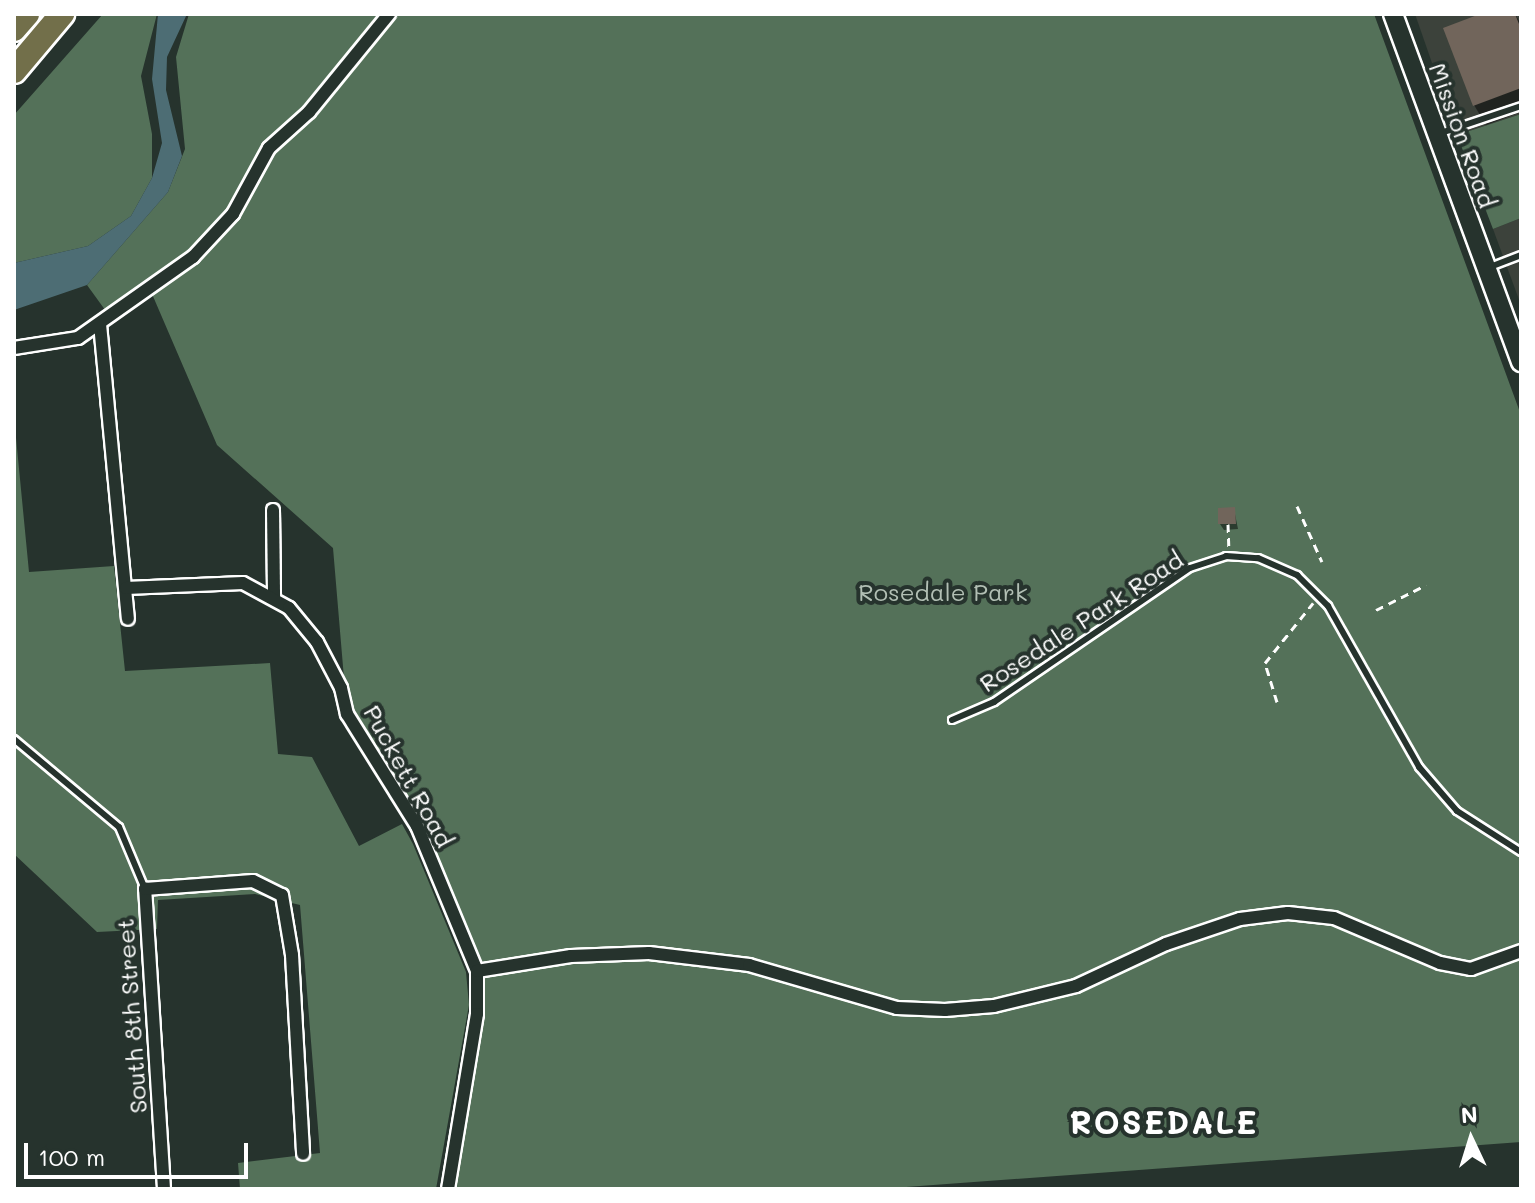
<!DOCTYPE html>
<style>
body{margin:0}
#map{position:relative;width:1535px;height:1203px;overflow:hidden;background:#26332d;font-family:Mali,sans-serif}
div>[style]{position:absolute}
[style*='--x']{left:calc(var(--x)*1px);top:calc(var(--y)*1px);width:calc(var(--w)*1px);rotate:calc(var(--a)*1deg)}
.built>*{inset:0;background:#3c423b}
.green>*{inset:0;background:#547159}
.water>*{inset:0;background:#4d6d74}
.shadow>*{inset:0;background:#0007}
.building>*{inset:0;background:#71655b}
.path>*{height:3px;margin-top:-1.5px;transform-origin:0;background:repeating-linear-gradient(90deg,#fff 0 8px,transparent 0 14px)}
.roads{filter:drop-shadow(2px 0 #fff) drop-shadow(-2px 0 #fff) drop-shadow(0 2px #fff) drop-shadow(0 -2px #fff)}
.service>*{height:6px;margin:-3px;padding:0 3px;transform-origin:3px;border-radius:3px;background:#26332d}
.minor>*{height:12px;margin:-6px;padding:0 6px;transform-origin:6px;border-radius:6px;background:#26332d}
.secondary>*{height:18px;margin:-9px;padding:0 9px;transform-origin:9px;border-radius:9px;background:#26332d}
.motorway>*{height:24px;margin:-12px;padding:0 12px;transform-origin:12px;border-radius:12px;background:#726f4a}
span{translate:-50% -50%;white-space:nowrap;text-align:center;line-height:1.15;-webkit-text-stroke:8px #26332d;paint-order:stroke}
.street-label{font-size:24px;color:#fff}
.park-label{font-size:24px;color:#b2bfb4}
.district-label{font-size:32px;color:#fff;font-weight:700;letter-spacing:2px}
.frame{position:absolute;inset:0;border:16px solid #fff;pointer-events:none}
.north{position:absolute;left:1431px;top:1099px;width:80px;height:80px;-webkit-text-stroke:6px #26332d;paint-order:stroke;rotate:356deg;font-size:22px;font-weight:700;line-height:32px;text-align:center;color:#fff}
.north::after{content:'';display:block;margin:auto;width:28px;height:36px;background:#fff;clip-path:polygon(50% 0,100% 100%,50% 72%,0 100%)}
.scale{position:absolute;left:24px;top:1143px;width:224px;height:36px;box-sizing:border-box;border:4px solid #fff;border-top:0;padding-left:10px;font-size:24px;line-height:28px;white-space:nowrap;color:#fff;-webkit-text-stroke:6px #26332d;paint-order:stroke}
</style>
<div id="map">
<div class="built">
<div style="clip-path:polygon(1415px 14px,1521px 14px,1521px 114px,1457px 135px)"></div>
<div style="clip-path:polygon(1521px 218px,1521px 305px,1493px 229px)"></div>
</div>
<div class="green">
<div style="clip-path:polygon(103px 14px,157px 14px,141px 76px,152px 134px,152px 178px,131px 216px,88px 246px,14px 263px,14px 115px)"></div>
<div style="clip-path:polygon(189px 14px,1374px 14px,1521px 415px,1521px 1142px,879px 1189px,448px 1189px,477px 971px,417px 826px,347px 714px,333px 548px,217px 445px,149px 287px,108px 314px,87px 285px,168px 192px,185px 149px,176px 57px)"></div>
<div style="clip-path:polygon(1521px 114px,1521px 218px,1493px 229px,1457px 135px)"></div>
<div style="clip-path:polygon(14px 417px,29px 572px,114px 566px,125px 671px,270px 663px,278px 754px,312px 757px,359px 846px,402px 824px,413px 844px,466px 972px,469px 1005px,436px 1189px,240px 1189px,238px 1163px,320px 1153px,300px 905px,255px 894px,158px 900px,157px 929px,97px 932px,14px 854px)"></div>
</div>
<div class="water">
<div style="clip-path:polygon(158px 14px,187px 14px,167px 57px,166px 90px,182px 156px,168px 192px,87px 285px,14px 310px,14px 263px,88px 246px,131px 216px,152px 178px,162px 143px,152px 79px)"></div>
</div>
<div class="shadow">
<div style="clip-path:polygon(1486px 14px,1515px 14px,1521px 24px,1521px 112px,1486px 125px,1474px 105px)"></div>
<div style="clip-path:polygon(1234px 509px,1238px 529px,1224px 530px,1220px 524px)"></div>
</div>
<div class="building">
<div style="clip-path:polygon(1480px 14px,1515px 14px,1521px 29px,1521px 88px,1473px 106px,1443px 28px)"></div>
<div style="clip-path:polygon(1235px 507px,1236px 524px,1218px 524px,1218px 508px)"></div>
</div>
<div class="path">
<div style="--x:1297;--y:506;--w:61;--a:65.9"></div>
<div style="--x:1228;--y:524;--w:24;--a:88"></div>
<div style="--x:1376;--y:610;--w:56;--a:-26.6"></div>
<div style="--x:1277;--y:702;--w:41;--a:-107.1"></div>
<div style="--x:1265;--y:663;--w:77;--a:-51.3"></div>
</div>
<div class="roads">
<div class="service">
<div style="--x:1441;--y:133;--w:84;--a:-18.6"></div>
<div style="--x:1490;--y:267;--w:33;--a:-21"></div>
<div style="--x:952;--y:720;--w:46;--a:-23.2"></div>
<div style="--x:994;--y:702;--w:237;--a:-34.4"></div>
<div style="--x:1190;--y:568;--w:38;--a:-18"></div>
<div style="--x:1226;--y:556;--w:32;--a:4"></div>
<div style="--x:1258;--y:558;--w:43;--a:23.6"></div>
<div style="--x:1297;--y:575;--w:44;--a:45"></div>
<div style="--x:1328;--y:606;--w:185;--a:60.5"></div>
<div style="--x:1419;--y:767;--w:58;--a:49.2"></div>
<div style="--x:1457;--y:811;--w:76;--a:32.6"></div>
<div style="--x:14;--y:739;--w:137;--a:40"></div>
<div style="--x:119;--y:827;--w:67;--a:67.2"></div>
</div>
<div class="minor">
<div style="--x:100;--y:324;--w:296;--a:84.6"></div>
<div style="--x:14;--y:348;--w:65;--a:-8.9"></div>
<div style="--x:78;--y:338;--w:141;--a:-35.2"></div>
<div style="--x:193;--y:257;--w:59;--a:-47.1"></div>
<div style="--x:233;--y:214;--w:75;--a:-61.4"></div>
<div style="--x:269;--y:148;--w:54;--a:-42"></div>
<div style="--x:309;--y:112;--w:127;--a:-50.8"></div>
<div style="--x:273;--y:510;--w:88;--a:89.3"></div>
<div style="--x:126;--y:588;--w:117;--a:-2.4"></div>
<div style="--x:243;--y:583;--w:52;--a:28.5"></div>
<div style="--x:289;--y:608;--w:44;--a:50.5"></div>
<div style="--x:317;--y:642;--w:52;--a:62.4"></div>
<div style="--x:341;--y:688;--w:27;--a:77"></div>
<div style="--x:347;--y:714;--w:132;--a:58"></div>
<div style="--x:417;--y:826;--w:157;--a:67.5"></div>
<div style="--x:477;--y:971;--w:43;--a:90"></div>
<div style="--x:477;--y:1014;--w:177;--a:99.4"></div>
<div style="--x:477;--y:971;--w:95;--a:-9.1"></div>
<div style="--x:571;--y:956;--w:78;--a:-2.2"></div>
<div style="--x:649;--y:953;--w:101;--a:6.8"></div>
<div style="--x:749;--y:965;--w:154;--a:16.2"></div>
<div style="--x:897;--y:1008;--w:48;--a:2.4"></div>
<div style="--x:945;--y:1010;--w:49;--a:-4.7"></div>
<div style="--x:994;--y:1006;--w:84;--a:-13.7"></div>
<div style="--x:1076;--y:986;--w:99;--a:-25"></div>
<div style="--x:1166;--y:944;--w:78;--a:-18.7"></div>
<div style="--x:1240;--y:919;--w:48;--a:-7.1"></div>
<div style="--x:1288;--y:913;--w:46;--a:6.2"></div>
<div style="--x:1334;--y:918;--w:115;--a:23"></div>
<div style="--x:1440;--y:963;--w:32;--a:11"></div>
<div style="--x:1471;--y:969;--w:53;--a:-19.8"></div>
<div style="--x:164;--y:1189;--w:301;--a:-93.6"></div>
<div style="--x:145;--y:889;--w:108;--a:-4.2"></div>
<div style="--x:253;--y:881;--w:32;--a:26"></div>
<div style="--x:282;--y:895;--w:61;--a:80.5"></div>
<div style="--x:292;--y:955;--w:199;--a:86.8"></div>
</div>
<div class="secondary">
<div style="--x:1393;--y:14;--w:371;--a:69.8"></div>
</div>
<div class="motorway">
<div style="--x:14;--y:29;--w:20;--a:-49"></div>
<div style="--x:14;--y:71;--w:75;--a:-49.9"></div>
</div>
</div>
<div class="street-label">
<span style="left:1463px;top:135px;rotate:70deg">Mission Road</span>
<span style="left:1081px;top:621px;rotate:-33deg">Rosedale Park Road</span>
<span style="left:409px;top:776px;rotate:61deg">Puckett Road</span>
<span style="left:131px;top:1016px;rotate:-94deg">South 8th Street</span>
</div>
<div class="park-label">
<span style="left:943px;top:592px">Rosedale Park</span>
</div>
<div class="district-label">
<span style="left:1164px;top:1121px">ROSEDALE</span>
</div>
<div class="frame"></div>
<div class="north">N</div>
<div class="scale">100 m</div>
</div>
